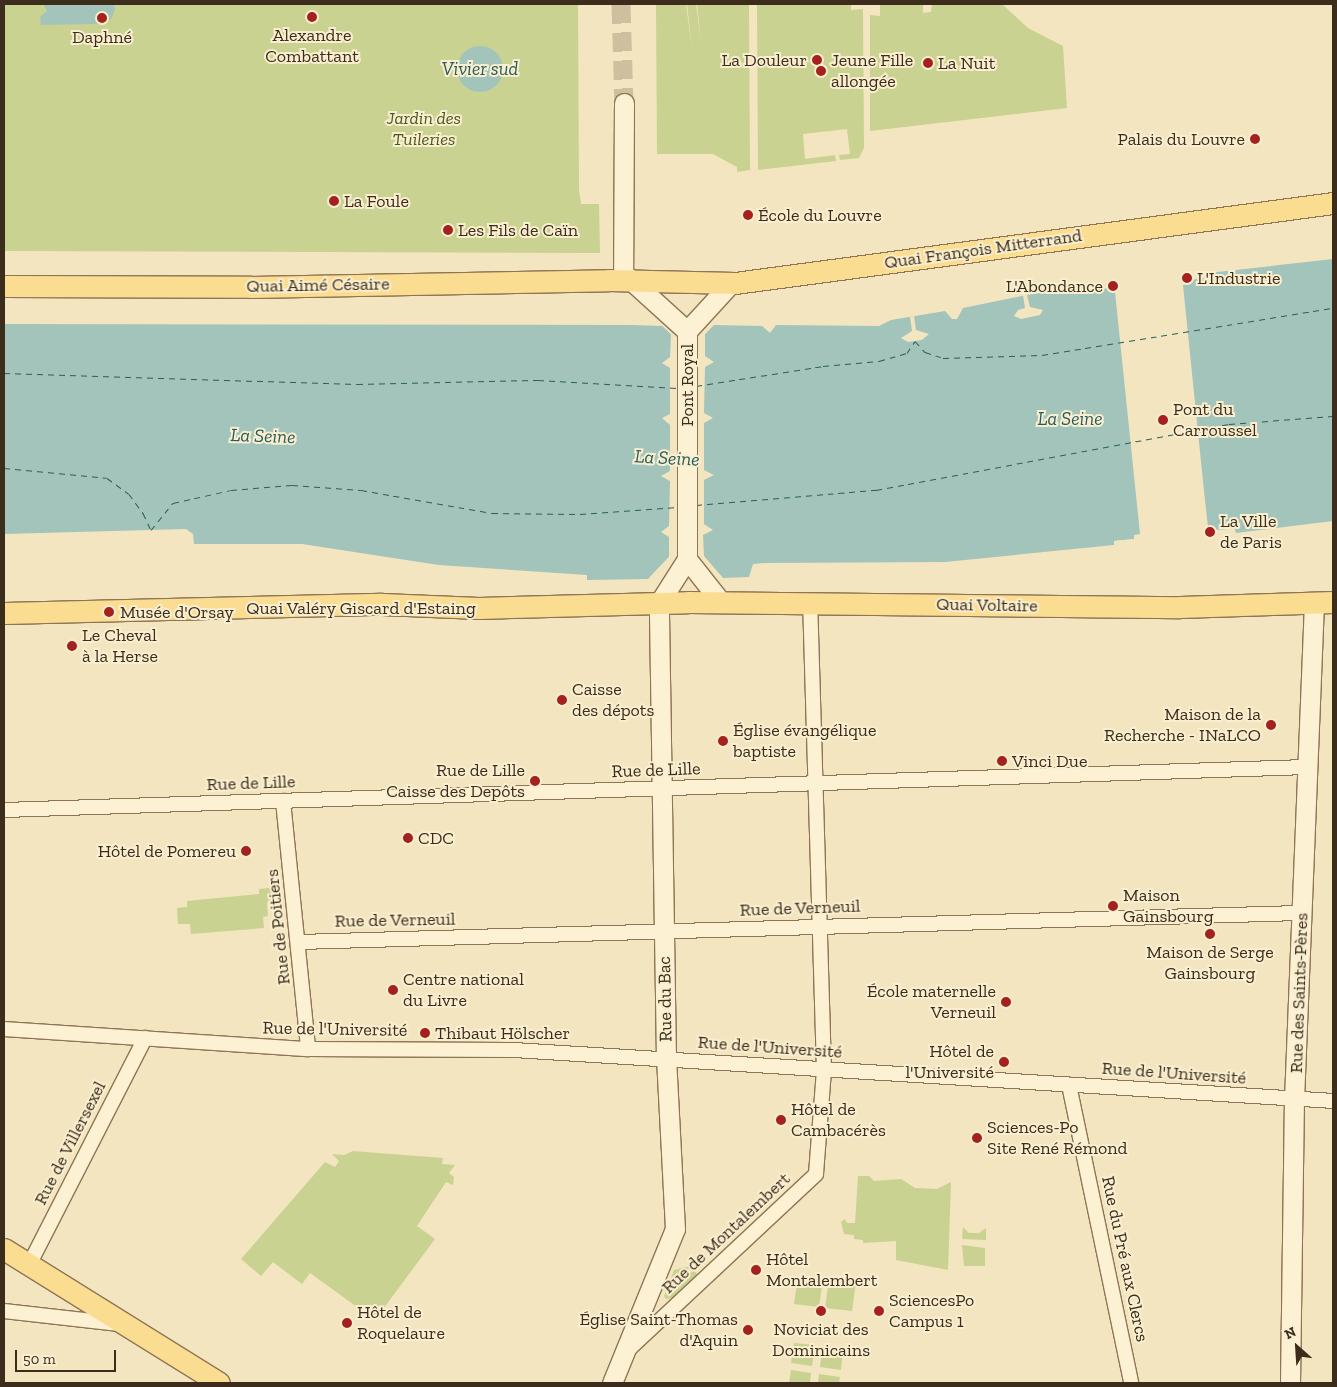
<!DOCTYPE html>
<meta charset="utf-8">
<style>
body{margin:0}
#map{position:relative;width:1337px;height:1387px;overflow:hidden;background:#f3e5bf;font-family:"Zilla Slab",serif}
div>[style]{position:absolute}
[style*='--x']{left:calc(var(--x)*1px);top:calc(var(--y)*1px);width:calc(var(--w)*1px);rotate:calc(var(--a)*1deg)}
.green>*{inset:0;background:#c9d291}
.water>*{inset:0;background:#a2c4bb}
.round{border-radius:50%}
.pier>*{inset:0;background:#f3e5bf}
.ferry>*{height:1px;margin-top:-0.5px;transform-origin:0;background:repeating-linear-gradient(90deg,#295d5b 0 6px,transparent 0 11px)}
.secondary-tunnel>*{height:19px;margin-top:-9.5px;transform-origin:0;background:repeating-linear-gradient(90deg,#cec09e 0 19px,transparent 0 28px)}
.roads{filter:drop-shadow(1px 0 #8e7555) drop-shadow(-1px 0 #8e7555) drop-shadow(0 1px #8e7555) drop-shadow(0 -1px #8e7555)}
.street>*{height:14px;margin:-7px;padding:0 7px;transform-origin:7px;border-radius:7px;background:#fdf1d3}
.secondary>*{height:19px;margin:-9.5px;padding:0 9.5px;transform-origin:9.5px;border-radius:9.5px;background:#fdf1d3}
.primary>*{height:21px;margin:-10.5px;padding:0 10.5px;transform-origin:10.5px;border-radius:10.5px;background:#fbdd92}
.dots>*{width:14px;height:14px;translate:-50% -50%;box-sizing:border-box;border:2px solid #f9eecf;border-radius:50%}
span{translate:-50% -50%;white-space:nowrap;text-align:center;line-height:1.15;-webkit-text-stroke:4px #f9eecf;paint-order:stroke}
.poi-label{font-size:18px;color:#3b2c1b}
.right{translate:-100% -50%;text-align:right}
.left{translate:0 -50%;text-align:left}
.park-label{font-size:18px;color:#4a5a1f;font-style:italic}
.street-label{font-size:18px;color:#3b2c1b}
.water-label{font-size:19px;color:#295d5b;font-style:italic}
.frame{position:absolute;inset:0;border:5px solid #3b2c1b;pointer-events:none}
.north{position:absolute;left:1272px;top:1322px;width:50px;height:50px;-webkit-text-stroke:4px #f9eecf;paint-order:stroke;rotate:334deg;font-size:14px;font-weight:700;line-height:20px;text-align:center;color:#3b2c1b}
.north::after{content:'';display:block;margin:auto;width:18px;height:22px;background:#3b2c1b;clip-path:polygon(50% 0,100% 100%,50% 72%,0 100%)}
.scale{position:absolute;left:15px;top:1350px;width:101px;height:22px;box-sizing:border-box;border:2px solid #3b2c1b;border-top:0;padding-left:6px;font-size:15px;line-height:18px;white-space:nowrap;color:#3b2c1b;-webkit-text-stroke:4px #f9eecf;paint-order:stroke}
</style>
<div id="map">
<div class="green">
<div style="clip-path:polygon(4px 4px,578px 4px,579px 190px,581px 204px,599px 204px,600px 253px,4px 251px)"></div>
<div style="clip-path:polygon(656px 4px,686px 4px,692px 49px,687px 4px,696px 4px,701px 42px,697px 4px,749px 4px,750px 170px,737px 172px,737px 167px,713px 154px,657px 154px)"></div>
<div style="clip-path:polygon(757px 4px,851px 4px,851px 10px,863px 9px,864px 148px,859px 158px,840px 160px,839px 155px,850px 154px,847px 129px,803px 134px,805px 159px,835px 155px,836px 161px,758px 170px)"></div>
<div style="clip-path:polygon(880px 4px,923px 4px,923px 13px,931px 12px,932px 4px,1002px 4px,1028px 28px,1063px 46px,1067px 108px,870px 131px,870px 15px,880px 16px)"></div>
<div style="clip-path:polygon(278px 887px,279px 896px,271px 898px,267px 903px,268px 916px,263px 917px,264px 928px,191px 934px,190px 924px,178px 924px,177px 908px,187px 907px,187px 901px,259px 894px,259px 889px)"></div>
<div style="clip-path:polygon(353px 1151px,443px 1158px,442px 1164px,455px 1165px,449px 1173px,454px 1177px,453px 1185px,446px 1182px,417px 1226px,435px 1239px,375px 1320px,310px 1273px,302px 1284px,273px 1262px,261px 1276px,241px 1259px,325px 1162px,335px 1167px,339px 1161px,332px 1154px,344px 1155px)"></div>
<div style="clip-path:polygon(858px 1176px,869px 1176px,874px 1181px,901px 1179px,915px 1188px,937px 1189px,951px 1182px,948px 1270px,896px 1260px,896px 1241px,863px 1243px,863px 1240px,854px 1239px,854px 1235px,844px 1234px,841px 1222px,845px 1219px,847px 1223px,855px 1223px)"></div>
<div style="clip-path:polygon(963px 1227px,969px 1233px,979px 1233px,986px 1228px,986px 1240px,962px 1239px)"></div>
<div style="clip-path:polygon(962px 1245px,985px 1248px,985px 1266px,964px 1266px)"></div>
<div style="clip-path:polygon(691px 1266px,682px 1276px,684px 1278px,694px 1270px,698px 1275px,673px 1298px,666px 1299px,664px 1296px,674px 1270px)"></div>
<div style="clip-path:polygon(798px 1276px,823px 1279px,819px 1307px,794px 1304px)"></div>
<div style="clip-path:polygon(829px 1279px,856px 1282px,852px 1311px,825px 1308px)"></div>
<div style="clip-path:polygon(794px 1343px,815px 1345px,812px 1366px,791px 1363px)"></div>
<div style="clip-path:polygon(822px 1346px,843px 1349px,841px 1370px,820px 1367px)"></div>
<div style="clip-path:polygon(791px 1370px,811px 1373px,810px 1383px,789px 1383px)"></div>
<div style="clip-path:polygon(819px 1374px,840px 1377px,839px 1383px,818px 1383px)"></div>
</div>
<div class="water">
<div style="clip-path:polygon(43px 4px,114px 4px,115px 9px,111px 19px,97px 24px,41px 25px,40px 17px,47px 11px)"></div>
<div class="round" style="left:457px;top:46px;width:46px;height:46px"></div>
<div style="clip-path:polygon(1333px 259px,1333px 521px,1236px 533px,1234px 529px,1215px 530px,1214px 527px,1140px 534px,1134px 539px,1114px 541px,1114px 545px,945px 562px,764px 563px,753px 564px,749px 577px,723px 578px,704px 557px,669px 557px,648px 579px,587px 580px,587px 575px,439px 565px,302px 544px,194px 544px,193px 534px,186px 529px,4px 534px,4px 324px,632px 325px,662px 326px,671px 334px,705px 334px,714px 325px,762px 326px,770px 333px,776px 325px,879px 326px,891px 320px,945px 311px,952px 319px,957px 319px,963px 308px,1027px 295px,1086px 286px,1088px 290px,1108px 288px,1108px 291px,1183px 285px,1189px 280px,1209px 277px,1209px 273px)"></div>
</div>
<div class="pier">
<div style="clip-path:polygon(1209px 271px,1210px 277px,1190px 280px,1183px 285px,1204px 491px,1208px 527px,1214px 527px,1215px 530px,1235px 529px,1236px 535px,1233px 532px,1215px 533px,1208px 530px,1136px 538px,1135px 541px,1116px 544px,1114px 547px,1114px 541px,1134px 539px,1134px 535px,1140px 534px,1115px 292px,1108px 291px,1107px 288px,1088px 290px,1087px 283px,1090px 287px,1108px 285px,1115px 289px,1183px 282px,1189px 277px,1207px 275px)"></div>
<div style="clip-path:polygon(1023px 295px,1027px 295px,1030px 307px,1043px 310px,1040px 315px,1021px 319px,1014px 316px,1018px 310px,1025px 308px)"></div>
<div style="clip-path:polygon(914px 316px,916px 330px,929px 334px,922px 340px,908px 342px,901px 338px,912px 331px,910px 317px)"></div>
<div style="clip-path:polygon(716px 322px,705px 334px,705px 356px,714px 362px,705px 367px,704px 413px,713px 418px,704px 423px,704px 470px,714px 475px,704px 480px,704px 524px,713px 530px,703px 535px,704px 556px,723px 578px,703px 559px,670px 560px,648px 579px,669px 557px,669px 537px,661px 532px,669px 526px,670px 481px,661px 476px,670px 471px,670px 425px,662px 418px,670px 414px,670px 368px,662px 363px,670px 357px,671px 334px,660px 323px,672px 332px,704px 331px)"></div>
</div>
<div class="ferry">
<div style="--x:4;--y:373;--w:353;--a:1.8"></div>
<div style="--x:357;--y:384;--w:181;--a:-1.3"></div>
<div style="--x:538;--y:380;--w:139;--a:3.3"></div>
<div style="--x:696;--y:386;--w:129;--a:-8.9"></div>
<div style="--x:823;--y:366;--w:56;--a:-5.1"></div>
<div style="--x:879;--y:361;--w:29;--a:-16"></div>
<div style="--x:907;--y:353;--w:14;--a:-56"></div>
<div style="--x:915;--y:341;--w:15;--a:48"></div>
<div style="--x:925;--y:352;--w:19;--a:18"></div>
<div style="--x:943;--y:358;--w:99;--a:-1.7"></div>
<div style="--x:1042;--y:355;--w:295;--a:-9.2"></div>
<div style="--x:4;--y:468;--w:103;--a:5.5"></div>
<div style="--x:107;--y:478;--w:27;--a:36"></div>
<div style="--x:129;--y:494;--w:24;--a:54"></div>
<div style="--x:143;--y:513;--w:19;--a:65"></div>
<div style="--x:151;--y:530;--w:35;--a:-51"></div>
<div style="--x:173;--y:503;--w:59;--a:-12.6"></div>
<div style="--x:231;--y:490;--w:61;--a:-4.7"></div>
<div style="--x:292;--y:485;--w:69;--a:4.1"></div>
<div style="--x:361;--y:490;--w:133;--a:10"></div>
<div style="--x:492;--y:513;--w:88;--a:0.7"></div>
<div style="--x:580;--y:514;--w:98;--a:-4.1"></div>
<div style="--x:696;--y:505;--w:181;--a:-4.8"></div>
<div style="--x:876;--y:490;--w:359;--a:-10.6"></div>
<div style="--x:1229;--y:424;--w:104;--a:-4.4"></div>
</div>
<div class="secondary-tunnel">
<div style="--x:621;--y:4;--w:99;--a:88.3"></div>
</div>
<div class="roads">
<div class="street">
<div style="--x:283;--y:801;--w:249;--a:84.2"></div>
<div style="--x:4;--y:810;--w:1306;--a:-1.89"></div>
<div style="--x:299;--y:942;--w:1003;--a:-1.66"></div>
<div style="--x:4;--y:1029;--w:305;--a:3.8"></div>
<div style="--x:308;--y:1049;--w:206;--a:0.3"></div>
<div style="--x:514;--y:1050;--w:821;--a:3.56"></div>
<div style="--x:1069;--y:1085;--w:304;--a:78.2"></div>
<div style="--x:29;--y:1265;--w:255;--a:-62.9"></div>
<div style="--x:4;--y:1311;--w:116;--a:6.4"></div>
<div style="--x:627;--y:1351;--w:259;--a:-43.1"></div>
<div style="--x:816;--y:1174;--w:104;--a:-85.6"></div>
<div style="--x:824;--y:1070;--w:467;--a:-91.7"></div>
</div>
<div class="secondary">
<div style="--x:624;--y:103;--w:170;--a:90.3"></div>
<div style="--x:623;--y:273;--w:86;--a:42.2"></div>
<div style="--x:687;--y:559;--w:55;--a:51.7"></div>
<div style="--x:612;--y:1383;--w:166;--a:-67.8"></div>
<div style="--x:675;--y:1229;--w:170;--a:-93"></div>
<div style="--x:666;--y:1059;--w:456;--a:-90.9"></div>
<div style="--x:659;--y:603;--w:52;--a:-57.5"></div>
<div style="--x:687;--y:559;--w:228;--a:-90"></div>
<div style="--x:687;--y:331;--w:64;--a:-47.5"></div>
<div style="--x:1290;--y:1383;--w:283;--a:-89.2"></div>
<div style="--x:1294;--y:1100;--w:497;--a:-87.7"></div>
</div>
<div class="primary">
<div style="--x:4;--y:286;--w:247;--a:0.2"></div>
<div style="--x:251;--y:287;--w:358;--a:-1.1"></div>
<div style="--x:609;--y:280;--w:126;--a:1.4"></div>
<div style="--x:735;--y:283;--w:603;--a:-7.62"></div>
<div style="--x:4;--y:613;--w:378;--a:-1.4"></div>
<div style="--x:382;--y:604;--w:97;--a:2.4"></div>
<div style="--x:479;--y:608;--w:209;--a:-1.6"></div>
<div style="--x:688;--y:602;--w:492;--a:0.6"></div>
<div style="--x:1180;--y:607;--w:153;--a:-1.9"></div>
<div style="--x:4;--y:1249;--w:253;--a:31.9"></div>
</div>
</div>
<div class="dots">
<div style="left:312px;top:17px;background:#a4211e"></div>
<div style="left:102px;top:18px;background:#a4211e"></div>
<div style="left:817px;top:60px;background:#a4211e"></div>
<div style="left:928px;top:63px;background:#a4211e"></div>
<div style="left:821px;top:71px;background:#a4211e"></div>
<div style="left:1255px;top:139px;background:#a4211e"></div>
<div style="left:334px;top:201px;background:#a4211e"></div>
<div style="left:748px;top:215px;background:#a4211e"></div>
<div style="left:448px;top:230px;background:#a4211e"></div>
<div style="left:1187px;top:278px;background:#a4211e"></div>
<div style="left:1113px;top:286px;background:#a4211e"></div>
<div style="left:1163px;top:420px;background:#a4211e"></div>
<div style="left:1210px;top:532px;background:#a4211e"></div>
<div style="left:109px;top:612px;background:#a4211e"></div>
<div style="left:72px;top:646px;background:#a4211e"></div>
<div style="left:562px;top:700px;background:#a4211e"></div>
<div style="left:1271px;top:725px;background:#a4211e"></div>
<div style="left:723px;top:741px;background:#a4211e"></div>
<div style="left:1002px;top:761px;background:#a4211e"></div>
<div style="left:535px;top:781px;background:#a4211e"></div>
<div style="left:408px;top:838px;background:#a4211e"></div>
<div style="left:246px;top:851px;background:#a4211e"></div>
<div style="left:1113px;top:906px;background:#a4211e"></div>
<div style="left:1210px;top:934px;background:#a4211e"></div>
<div style="left:393px;top:990px;background:#a4211e"></div>
<div style="left:1006px;top:1002px;background:#a4211e"></div>
<div style="left:425px;top:1033px;background:#a4211e"></div>
<div style="left:1004px;top:1062px;background:#a4211e"></div>
<div style="left:781px;top:1120px;background:#a4211e"></div>
<div style="left:977px;top:1138px;background:#a4211e"></div>
<div style="left:756px;top:1270px;background:#a4211e"></div>
<div style="left:821px;top:1311px;background:#a4211e"></div>
<div style="left:879px;top:1311px;background:#a4211e"></div>
<div style="left:347px;top:1323px;background:#a4211e"></div>
<div style="left:748px;top:1330px;background:#a4211e"></div>
</div>
<div class="poi-label">
<span style="left:312px;top:46px">Alexandre<br>Combattant</span>
<span style="left:102px;top:37px">Daphné</span>
<span class="right" style="left:807px;top:60px">La Douleur</span>
<span class="left" style="left:831px;top:71px">Jeune Fille<br>allongée</span>
<span class="left" style="left:938px;top:63px">La Nuit</span>
<span class="right" style="left:1245px;top:139px">Palais du Louvre</span>
<span class="left" style="left:344px;top:201px">La Foule</span>
<span class="left" style="left:758px;top:215px">École du Louvre</span>
<span class="left" style="left:458px;top:230px">Les Fils de Caïn</span>
<span class="left" style="left:1197px;top:278px">L'Industrie</span>
<span class="right" style="left:1103px;top:286px">L'Abondance</span>
<span class="left" style="left:1173px;top:420px">Pont du<br>Carroussel</span>
<span class="left" style="left:1220px;top:532px">La Ville<br>de Paris</span>
<span class="left" style="left:120px;top:612px">Musée d'Orsay</span>
<span class="left" style="left:82px;top:646px">Le Cheval<br>à la Herse</span>
<span class="left" style="left:572px;top:700px">Caisse<br>des dépots</span>
<span class="right" style="left:1261px;top:725px">Maison de la<br>Recherche - INaLCO</span>
<span class="left" style="left:733px;top:741px">Église évangélique<br>baptiste</span>
<span class="left" style="left:1012px;top:761px">Vinci Due</span>
<span class="right" style="left:525px;top:781px">Rue de Lille<br>Caisse des Depôts</span>
<span class="left" style="left:418px;top:838px">CDC</span>
<span class="right" style="left:236px;top:851px">Hôtel de Pomereu</span>
<span class="left" style="left:1123px;top:906px">Maison<br>Gainsbourg</span>
<span style="left:1210px;top:963px">Maison de Serge<br>Gainsbourg</span>
<span class="left" style="left:403px;top:990px">Centre national<br>du Livre</span>
<span class="right" style="left:996px;top:1002px">École maternelle<br>Verneuil</span>
<span class="left" style="left:435px;top:1033px">Thibaut Hölscher</span>
<span class="right" style="left:994px;top:1062px">Hôtel de<br>l'Université</span>
<span class="left" style="left:791px;top:1120px">Hôtel de<br>Cambacérès</span>
<span class="left" style="left:987px;top:1138px">Sciences-Po<br>Site René Rémond</span>
<span class="left" style="left:766px;top:1270px">Hôtel<br>Montalembert</span>
<span class="left" style="left:889px;top:1311px">SciencesPo<br>Campus 1</span>
<span class="left" style="left:357px;top:1323px">Hôtel de<br>Roquelaure</span>
<span class="right" style="left:738px;top:1330px">Église Saint-Thomas<br>d'Aquin</span>
<span style="left:821px;top:1340px">Noviciat des<br>Dominicains</span>
</div>
<div class="park-label">
<span style="left:424px;top:129px">Jardin des<br>Tuileries</span>
</div>
<div class="street-label">
<span style="left:983px;top:249px;rotate:-8deg">Quai François Mitterrand</span>
<span style="left:318px;top:285px;rotate:-1deg">Quai Aimé Césaire</span>
<span style="left:687px;top:385px;rotate:-90deg">Pont Royal</span>
<span style="left:987px;top:605px;rotate:1deg">Quai Voltaire</span>
<span style="left:361px;top:608px">Quai Valéry Giscard d'Estaing</span>
<span style="left:656px;top:770px;rotate:-2deg">Rue de Lille</span>
<span style="left:251px;top:783px;rotate:-2deg">Rue de Lille</span>
<span style="left:800px;top:908px;rotate:-2deg">Rue de Verneuil</span>
<span style="left:395px;top:920px;rotate:-1deg">Rue de Verneuil</span>
<span style="left:278px;top:927px;rotate:-96deg">Rue de Poitiers</span>
<span style="left:1299px;top:993px;rotate:-88deg">Rue des Saints-Pères</span>
<span style="left:665px;top:999px;rotate:-91deg">Rue du Bac</span>
<span style="left:335px;top:1029px;rotate:1deg">Rue de l'Université</span>
<span style="left:770px;top:1047px;rotate:4deg">Rue de l'Université</span>
<span style="left:1174px;top:1073px;rotate:4deg">Rue de l'Université</span>
<span style="left:70px;top:1143px;rotate:-63deg">Rue de Villersexel</span>
<span style="left:726px;top:1233px;rotate:-43deg">Rue de Montalembert</span>
<span style="left:1125px;top:1259px;rotate:78deg">Rue du Pré aux Clercs</span>
</div>
<div class="water-label">
<span style="left:480px;top:69px">Vivier sud</span>
<span style="left:1070px;top:419px">La Seine</span>
<span style="left:263px;top:436px;rotate:2deg">La Seine</span>
<span style="left:667px;top:458px;rotate:3deg">La Seine</span>
</div>
<div class="frame"></div>
<div class="north">N</div>
<div class="scale">50 m</div>
</div>
